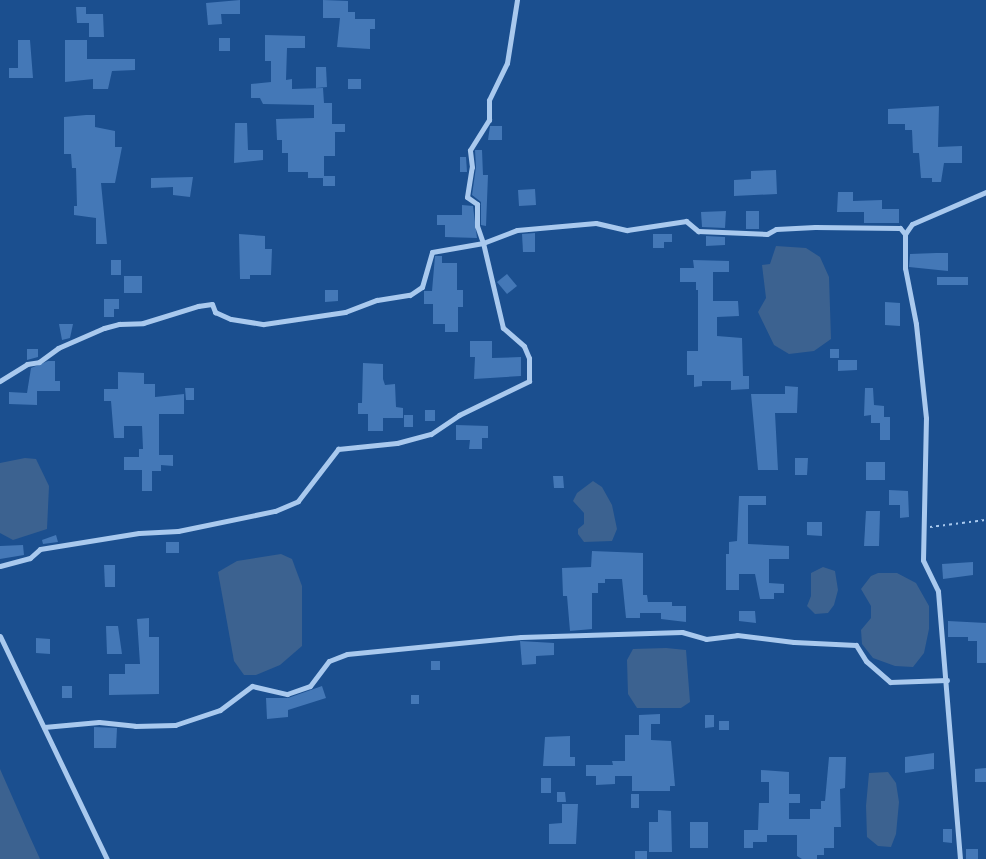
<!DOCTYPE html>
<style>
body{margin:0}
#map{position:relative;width:986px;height:859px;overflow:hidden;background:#1b4f8f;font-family:Manrope,sans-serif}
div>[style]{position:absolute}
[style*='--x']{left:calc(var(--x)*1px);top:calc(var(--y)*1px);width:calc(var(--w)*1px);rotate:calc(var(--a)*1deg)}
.water>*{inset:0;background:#3c6290}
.building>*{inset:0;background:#4478b7}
.path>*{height:2px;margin-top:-1px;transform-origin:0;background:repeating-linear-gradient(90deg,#a9c9ee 0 2.5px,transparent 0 6.5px)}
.street>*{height:5px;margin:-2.5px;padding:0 2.5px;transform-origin:2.5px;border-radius:2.5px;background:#a9c9ee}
span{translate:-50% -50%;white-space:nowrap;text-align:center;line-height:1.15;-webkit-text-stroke:5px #1b4f8f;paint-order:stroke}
</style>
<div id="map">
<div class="water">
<div style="clip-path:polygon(776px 246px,806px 248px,820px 257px,829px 277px,831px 339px,814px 351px,789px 354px,774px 345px,758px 312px,766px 298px,762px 265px,770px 264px)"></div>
<div style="clip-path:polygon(25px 458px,36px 459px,49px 486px,47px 529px,13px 540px,0 533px,0 463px)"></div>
<div style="clip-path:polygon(593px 481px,602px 487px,612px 505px,617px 529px,612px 541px,584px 542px,578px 534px,578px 529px,584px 524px,584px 513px,573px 501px,577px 493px)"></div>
<div style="clip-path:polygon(281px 554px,292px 559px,302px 586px,302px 646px,280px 665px,256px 675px,244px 675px,234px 661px,218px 572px,237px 561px)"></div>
<div style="clip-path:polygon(823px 567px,835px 571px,838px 590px,834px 605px,828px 613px,815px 614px,807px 606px,811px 596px,811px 573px)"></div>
<div style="clip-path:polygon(878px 573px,897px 573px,916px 583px,929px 606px,929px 629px,924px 653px,913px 667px,895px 666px,873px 658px,862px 644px,861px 630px,871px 618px,871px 606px,861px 589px,871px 576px)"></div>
<div style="clip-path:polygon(666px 648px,686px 650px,690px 702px,681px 708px,637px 708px,628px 694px,627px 660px,633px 649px)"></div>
<div style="clip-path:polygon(0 769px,30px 837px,40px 859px,0 859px)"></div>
<div style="clip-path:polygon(888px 772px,896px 783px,899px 802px,896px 834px,891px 847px,878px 846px,867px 837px,866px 806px,869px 773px)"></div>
</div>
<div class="building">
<div style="clip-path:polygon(240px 0,240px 14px,221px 14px,222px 24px,208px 25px,206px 3px)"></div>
<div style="clip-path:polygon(323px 0,348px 1px,348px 12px,355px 12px,355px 19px,375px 19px,375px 29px,370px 29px,370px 49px,337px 47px,340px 18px,323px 18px)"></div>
<div style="clip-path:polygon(76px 7px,86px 7px,86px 14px,103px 14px,104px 37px,89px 37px,89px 23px,77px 23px)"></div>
<div style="clip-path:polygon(265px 35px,305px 36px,305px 48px,287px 48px,286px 80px,292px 79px,292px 89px,323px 88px,324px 103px,332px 103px,332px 124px,345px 124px,345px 132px,335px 132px,335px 156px,324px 156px,324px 176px,335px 176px,335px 186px,323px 186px,323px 178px,308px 178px,308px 172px,288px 172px,288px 153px,282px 153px,282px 140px,277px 140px,276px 119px,314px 118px,314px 105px,263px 104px,260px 98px,251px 98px,251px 84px,271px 82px,271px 61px,265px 61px)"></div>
<div style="clip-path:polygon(219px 38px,230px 38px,230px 51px,219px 51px)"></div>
<div style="clip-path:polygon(18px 40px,30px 40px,33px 78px,9px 78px,9px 68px,18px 68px)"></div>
<div style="clip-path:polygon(65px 40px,87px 40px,87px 59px,135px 59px,135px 70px,112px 71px,108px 89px,93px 89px,93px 79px,65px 82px)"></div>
<div style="clip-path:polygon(316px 67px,326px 67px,327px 87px,316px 88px)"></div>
<div style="clip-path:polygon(348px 79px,361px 79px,361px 89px,348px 89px)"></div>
<div style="clip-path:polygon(939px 106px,938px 147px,962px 146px,962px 163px,944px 163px,941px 182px,932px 182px,932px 178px,921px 178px,919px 153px,913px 153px,912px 130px,905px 130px,905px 124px,888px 124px,888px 109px)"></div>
<div style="clip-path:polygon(86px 115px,95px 115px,95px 127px,115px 131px,115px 147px,122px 147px,115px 183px,101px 183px,107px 244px,96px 244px,96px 218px,74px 215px,74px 206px,77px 206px,76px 168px,72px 168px,71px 154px,64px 154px,64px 117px)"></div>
<div style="clip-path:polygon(235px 123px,247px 123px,248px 150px,263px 150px,263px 160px,234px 163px)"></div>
<div style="clip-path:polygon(490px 126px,502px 126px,502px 140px,488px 140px)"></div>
<div style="clip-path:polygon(475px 150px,482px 150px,483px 175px,488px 175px,486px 226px,481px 225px,481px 202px,472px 195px,476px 167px)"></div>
<div style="clip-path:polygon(460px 157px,466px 157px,467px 172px,460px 172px)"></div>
<div style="clip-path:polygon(776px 170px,777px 194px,734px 196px,734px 180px,751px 179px,751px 171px)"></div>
<div style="clip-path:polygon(193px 177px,190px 197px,173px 195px,173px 187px,151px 188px,151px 178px)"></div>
<div style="clip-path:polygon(535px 189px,536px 205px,519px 206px,518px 190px)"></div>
<div style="clip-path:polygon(838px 192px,853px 192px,853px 201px,882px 200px,882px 209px,899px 209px,899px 223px,864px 223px,864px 212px,837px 212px)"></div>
<div style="clip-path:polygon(462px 205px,473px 206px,477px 238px,445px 237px,445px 225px,437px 225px,437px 215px,462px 215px)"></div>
<div style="clip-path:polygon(726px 211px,725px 228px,702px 227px,701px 212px)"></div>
<div style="clip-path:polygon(746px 211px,759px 211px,759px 229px,746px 229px)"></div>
<div style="clip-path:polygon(535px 233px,535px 252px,523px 252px,522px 234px)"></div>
<div style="clip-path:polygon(239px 234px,265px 236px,265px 249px,272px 249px,271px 275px,250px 275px,250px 279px,240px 279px)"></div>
<div style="clip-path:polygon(653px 234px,672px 234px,672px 242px,664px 242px,664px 248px,653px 248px)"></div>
<div style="clip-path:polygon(706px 236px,725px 237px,725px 245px,706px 246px)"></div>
<div style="clip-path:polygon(936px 253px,948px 253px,948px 271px,909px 267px,910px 254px)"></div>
<div style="clip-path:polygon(435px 256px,442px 256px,442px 263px,457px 263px,457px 290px,463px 290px,463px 307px,458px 307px,458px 332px,445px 332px,445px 324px,433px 324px,433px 304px,424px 304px,424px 291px,432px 291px)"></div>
<div style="clip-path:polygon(111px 260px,121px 260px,121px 275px,111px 275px)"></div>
<div style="clip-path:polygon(693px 260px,729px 261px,729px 272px,713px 272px,713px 301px,738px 301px,739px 316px,717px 317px,717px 336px,742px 338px,743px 376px,749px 376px,749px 389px,731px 390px,731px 381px,702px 381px,702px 386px,694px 387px,694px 375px,687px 375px,687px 351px,698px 351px,698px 290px,696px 290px,696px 282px,680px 282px,680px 268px,694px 268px)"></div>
<div style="clip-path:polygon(507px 274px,517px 286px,507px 294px,497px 282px)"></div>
<div style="clip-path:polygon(124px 276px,142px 276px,142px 293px,124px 293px)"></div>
<div style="clip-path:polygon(937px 277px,968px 277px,968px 285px,937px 285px)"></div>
<div style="clip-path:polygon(325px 290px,338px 290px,338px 301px,325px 302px)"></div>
<div style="clip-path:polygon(104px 299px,119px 299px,119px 309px,114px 309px,114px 317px,104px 317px)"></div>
<div style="clip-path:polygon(885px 302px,900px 303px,900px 326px,885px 325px)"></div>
<div style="clip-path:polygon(59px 324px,73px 324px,70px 338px,62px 340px)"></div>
<div style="clip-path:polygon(470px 341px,492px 341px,492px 358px,521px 357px,521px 376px,474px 379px,475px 357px,470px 357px)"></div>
<div style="clip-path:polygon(27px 349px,38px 349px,38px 357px,27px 360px)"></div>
<div style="clip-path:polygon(830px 349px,839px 349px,839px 358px,830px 358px)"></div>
<div style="clip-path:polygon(838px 360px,857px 360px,857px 370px,838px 371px)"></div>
<div style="clip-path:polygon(48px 361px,55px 361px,55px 381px,60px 381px,60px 391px,37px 391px,37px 405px,9px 404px,9px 392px,27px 393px,31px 368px)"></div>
<div style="clip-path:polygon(363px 363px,383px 364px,383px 379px,385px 385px,395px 384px,396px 407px,403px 408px,403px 418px,383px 418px,383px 431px,368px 431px,368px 414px,358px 414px,358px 403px,362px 403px)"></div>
<div style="clip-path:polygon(118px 372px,144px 373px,144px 384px,155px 384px,155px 397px,184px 394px,184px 414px,159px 414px,159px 455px,173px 455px,173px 466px,161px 465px,161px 471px,152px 471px,152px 491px,142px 491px,142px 470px,124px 470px,124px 457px,139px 457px,139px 449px,143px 449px,142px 426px,124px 426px,124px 438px,114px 438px,111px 401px,104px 401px,104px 389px,118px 389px)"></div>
<div style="clip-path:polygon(785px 386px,798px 387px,797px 413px,775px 413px,778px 470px,758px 470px,751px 394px,785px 394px)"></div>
<div style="clip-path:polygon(185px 388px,194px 388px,194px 400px,186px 400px)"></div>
<div style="clip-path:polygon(865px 388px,873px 388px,874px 405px,884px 406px,884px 417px,890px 417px,890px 440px,880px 440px,880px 423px,871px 423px,871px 415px,864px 416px)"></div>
<div style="clip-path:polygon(425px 410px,435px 410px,435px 421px,425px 421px)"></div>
<div style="clip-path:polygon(404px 415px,413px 415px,413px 427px,404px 427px)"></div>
<div style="clip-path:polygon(456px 425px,488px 426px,488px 438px,482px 438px,482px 449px,469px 449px,470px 440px,456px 440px)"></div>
<div style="clip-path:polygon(795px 458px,808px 458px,807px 475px,795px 475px)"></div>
<div style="clip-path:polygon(866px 462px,885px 462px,885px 480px,866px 480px)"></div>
<div style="clip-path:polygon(553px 476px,563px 476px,564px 488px,554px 488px)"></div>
<div style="clip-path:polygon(889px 490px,908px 491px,909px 517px,900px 518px,900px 505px,889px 505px)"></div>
<div style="clip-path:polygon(739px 496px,766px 496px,766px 505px,748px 505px,748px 544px,789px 546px,789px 559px,769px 559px,769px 583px,784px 584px,784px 593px,774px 593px,774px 599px,760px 599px,755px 574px,739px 574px,739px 590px,726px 590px,726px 554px,729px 554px,729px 542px,737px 541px)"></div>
<div style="clip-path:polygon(866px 511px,880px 511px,879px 546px,864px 546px)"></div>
<div style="clip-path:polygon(807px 522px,822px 522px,822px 536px,807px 535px)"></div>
<div style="clip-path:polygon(56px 535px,58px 542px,43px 544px,42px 540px)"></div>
<div style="clip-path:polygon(166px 542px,179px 542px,179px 553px,166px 553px)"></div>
<div style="clip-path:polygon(23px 545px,24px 555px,0 559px,0 546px)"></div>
<div style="clip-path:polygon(592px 551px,643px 553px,643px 595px,647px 595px,648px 602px,672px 602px,672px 606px,686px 606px,686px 622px,661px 619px,661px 613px,640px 613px,640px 618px,626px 618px,622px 579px,605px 579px,605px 583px,598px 583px,598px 593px,592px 593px,592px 629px,570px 631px,567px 596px,563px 596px,562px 568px,591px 567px)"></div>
<div style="clip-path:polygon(973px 562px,973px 575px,943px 579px,942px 564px)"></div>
<div style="clip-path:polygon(104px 565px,115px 565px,115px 587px,105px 587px)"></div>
<div style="clip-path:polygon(739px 611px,755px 611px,756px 623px,739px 621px)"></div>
<div style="clip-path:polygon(149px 618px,149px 637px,159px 637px,159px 694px,109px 695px,109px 674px,125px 674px,125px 664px,140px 664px,137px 619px)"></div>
<div style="clip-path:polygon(948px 621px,986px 623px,986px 663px,977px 663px,977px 641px,968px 641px,968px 637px,948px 637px)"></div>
<div style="clip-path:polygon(106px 626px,118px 626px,122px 654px,107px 654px)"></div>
<div style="clip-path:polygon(36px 638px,50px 639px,50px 654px,36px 653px)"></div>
<div style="clip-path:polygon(520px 641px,554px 643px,554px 655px,536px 656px,536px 664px,522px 665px)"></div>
<div style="clip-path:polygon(431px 661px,440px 661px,440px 670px,431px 670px)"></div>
<div style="clip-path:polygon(62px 686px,72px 686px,72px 698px,62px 698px)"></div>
<div style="clip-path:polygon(322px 686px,326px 698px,288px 710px,288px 717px,267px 719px,266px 698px,288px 698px)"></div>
<div style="clip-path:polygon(411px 695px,419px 695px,419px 704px,411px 704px)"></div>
<div style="clip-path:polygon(660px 714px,660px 724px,651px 724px,651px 740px,671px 741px,675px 786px,670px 786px,670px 791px,632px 791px,632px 776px,615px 776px,615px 784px,596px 785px,596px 776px,586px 776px,586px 765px,613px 765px,612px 761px,625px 761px,625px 735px,639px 735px,639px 715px)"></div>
<div style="clip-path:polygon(705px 715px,714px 715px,714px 727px,705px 728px)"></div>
<div style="clip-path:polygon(719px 721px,729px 721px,729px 730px,719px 730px)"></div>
<div style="clip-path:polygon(94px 727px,117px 728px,116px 748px,94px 748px)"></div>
<div style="clip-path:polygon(570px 736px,570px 757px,575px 757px,575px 766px,543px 766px,545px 737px)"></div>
<div style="clip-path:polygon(934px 753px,934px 769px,905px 773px,905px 757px)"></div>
<div style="clip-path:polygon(829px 757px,846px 757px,845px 788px,840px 789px,841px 827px,834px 827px,834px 848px,824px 848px,824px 855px,817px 855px,817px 859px,802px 859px,797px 856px,797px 835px,767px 835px,767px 842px,753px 842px,753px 848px,744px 848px,744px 830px,758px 830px,759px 803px,769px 803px,769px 782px,761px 782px,761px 770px,789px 772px,789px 794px,800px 794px,800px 803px,789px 803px,789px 819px,810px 819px,810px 809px,821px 809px,821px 801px,825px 801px)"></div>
<div style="clip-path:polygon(986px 768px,986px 782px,975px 782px,975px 769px)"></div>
<div style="clip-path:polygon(541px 778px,551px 778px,551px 793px,541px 793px)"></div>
<div style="clip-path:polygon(557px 792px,565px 792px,566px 802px,557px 802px)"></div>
<div style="clip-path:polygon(631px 794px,639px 794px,639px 808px,631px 808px)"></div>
<div style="clip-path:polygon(562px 804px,578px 804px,576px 844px,549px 844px,549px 824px,562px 823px)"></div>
<div style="clip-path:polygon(658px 810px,671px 811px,672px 852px,649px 852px,649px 822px,658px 822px)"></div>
<div style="clip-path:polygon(690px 822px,708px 822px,708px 848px,690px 848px)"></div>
<div style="clip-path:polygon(943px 829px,952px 829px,952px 843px,943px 842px)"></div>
<div style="clip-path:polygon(966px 849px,978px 849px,978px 859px,966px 859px)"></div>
<div style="clip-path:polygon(635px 851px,647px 851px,647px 859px,635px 859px)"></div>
</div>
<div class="path">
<div style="--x:930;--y:527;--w:56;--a:-7.1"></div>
</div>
<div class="street">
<div style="--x:483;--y:243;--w:18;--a:-109"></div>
<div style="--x:477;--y:226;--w:22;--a:-90"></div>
<div style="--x:477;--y:204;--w:12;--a:-145"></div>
<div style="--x:467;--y:197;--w:30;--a:-81"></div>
<div style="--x:472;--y:167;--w:17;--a:-97"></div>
<div style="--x:470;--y:150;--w:36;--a:-58"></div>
<div style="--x:489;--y:120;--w:20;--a:-90"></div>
<div style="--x:489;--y:100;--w:41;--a:-64.1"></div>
<div style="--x:507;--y:63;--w:64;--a:-81"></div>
<div style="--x:0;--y:381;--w:32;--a:-32"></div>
<div style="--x:27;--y:364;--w:12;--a:-9"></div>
<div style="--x:39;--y:362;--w:24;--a:-36"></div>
<div style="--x:58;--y:348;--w:50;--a:-23.5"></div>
<div style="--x:104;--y:328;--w:16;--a:-15"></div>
<div style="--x:119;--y:324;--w:24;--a:-2"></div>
<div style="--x:143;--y:323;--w:58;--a:-17.2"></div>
<div style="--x:198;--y:306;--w:14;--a:-8"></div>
<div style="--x:212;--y:304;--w:9;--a:69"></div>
<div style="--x:215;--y:312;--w:17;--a:24"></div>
<div style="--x:231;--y:319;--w:33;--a:9"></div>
<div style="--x:264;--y:324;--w:82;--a:-8.4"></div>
<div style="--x:345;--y:312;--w:34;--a:-21"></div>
<div style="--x:377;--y:300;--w:33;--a:-9"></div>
<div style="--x:410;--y:295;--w:14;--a:-34"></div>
<div style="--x:422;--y:287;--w:36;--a:-74"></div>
<div style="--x:432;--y:252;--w:52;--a:-10"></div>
<div style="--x:0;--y:566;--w:31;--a:-15"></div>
<div style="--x:30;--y:558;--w:13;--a:-42"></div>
<div style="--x:40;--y:549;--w:100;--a:-9.2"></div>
<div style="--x:139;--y:533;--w:39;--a:-3"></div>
<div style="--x:178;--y:531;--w:99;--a:-11.7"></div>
<div style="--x:275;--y:511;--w:25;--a:-23"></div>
<div style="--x:298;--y:501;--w:66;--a:-52.4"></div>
<div style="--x:338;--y:449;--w:59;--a:-5.8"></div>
<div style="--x:397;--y:443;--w:35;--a:-15"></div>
<div style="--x:431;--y:434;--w:34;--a:-34"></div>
<div style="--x:459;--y:415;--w:78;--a:-25.9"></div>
<div style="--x:529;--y:381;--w:23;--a:-90"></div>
<div style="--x:529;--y:358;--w:13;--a:-113"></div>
<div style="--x:524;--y:346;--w:28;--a:-139"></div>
<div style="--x:503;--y:328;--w:87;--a:-103.2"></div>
<div style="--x:483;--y:243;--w:36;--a:-21"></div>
<div style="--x:517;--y:230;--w:79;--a:-5.1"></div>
<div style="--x:596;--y:223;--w:32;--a:13"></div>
<div style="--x:627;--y:230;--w:60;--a:-8.7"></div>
<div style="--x:686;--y:221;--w:16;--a:40"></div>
<div style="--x:698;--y:231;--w:69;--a:2.5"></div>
<div style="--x:767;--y:234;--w:10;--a:-29"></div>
<div style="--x:776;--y:229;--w:39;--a:-3"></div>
<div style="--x:815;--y:227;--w:85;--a:0.7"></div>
<div style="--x:900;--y:228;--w:8;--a:50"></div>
<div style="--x:0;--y:636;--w:247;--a:64.4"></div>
<div style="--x:44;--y:727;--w:55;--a:-5.2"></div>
<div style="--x:99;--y:722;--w:36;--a:6"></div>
<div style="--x:135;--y:726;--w:40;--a:-1.4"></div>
<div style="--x:175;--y:725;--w:47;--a:-18.4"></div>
<div style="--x:220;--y:710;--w:40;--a:-37"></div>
<div style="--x:252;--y:686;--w:36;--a:13"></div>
<div style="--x:287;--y:694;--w:24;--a:-19"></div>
<div style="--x:310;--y:686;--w:31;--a:-53"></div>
<div style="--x:329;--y:661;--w:19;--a:-21"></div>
<div style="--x:347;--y:654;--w:175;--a:-5.6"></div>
<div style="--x:521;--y:637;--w:161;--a:-1.8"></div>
<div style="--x:682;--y:632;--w:25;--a:16"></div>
<div style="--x:706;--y:639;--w:31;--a:-7"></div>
<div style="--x:737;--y:635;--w:57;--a:7"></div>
<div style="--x:794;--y:642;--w:62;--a:2.8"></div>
<div style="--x:856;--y:645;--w:19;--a:58"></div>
<div style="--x:866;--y:661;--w:32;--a:41"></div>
<div style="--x:890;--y:682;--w:57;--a:-2"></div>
<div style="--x:960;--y:859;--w:269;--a:-94.7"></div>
<div style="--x:938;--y:591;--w:34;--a:-116"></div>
<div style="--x:923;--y:560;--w:142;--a:-88.8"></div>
<div style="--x:926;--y:418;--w:95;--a:-96.1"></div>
<div style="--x:916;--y:324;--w:57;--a:-101.1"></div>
<div style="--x:905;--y:268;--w:34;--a:-90"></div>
<div style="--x:905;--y:234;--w:12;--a:-55"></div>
<div style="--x:912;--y:224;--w:81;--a:-23.4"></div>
</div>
</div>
